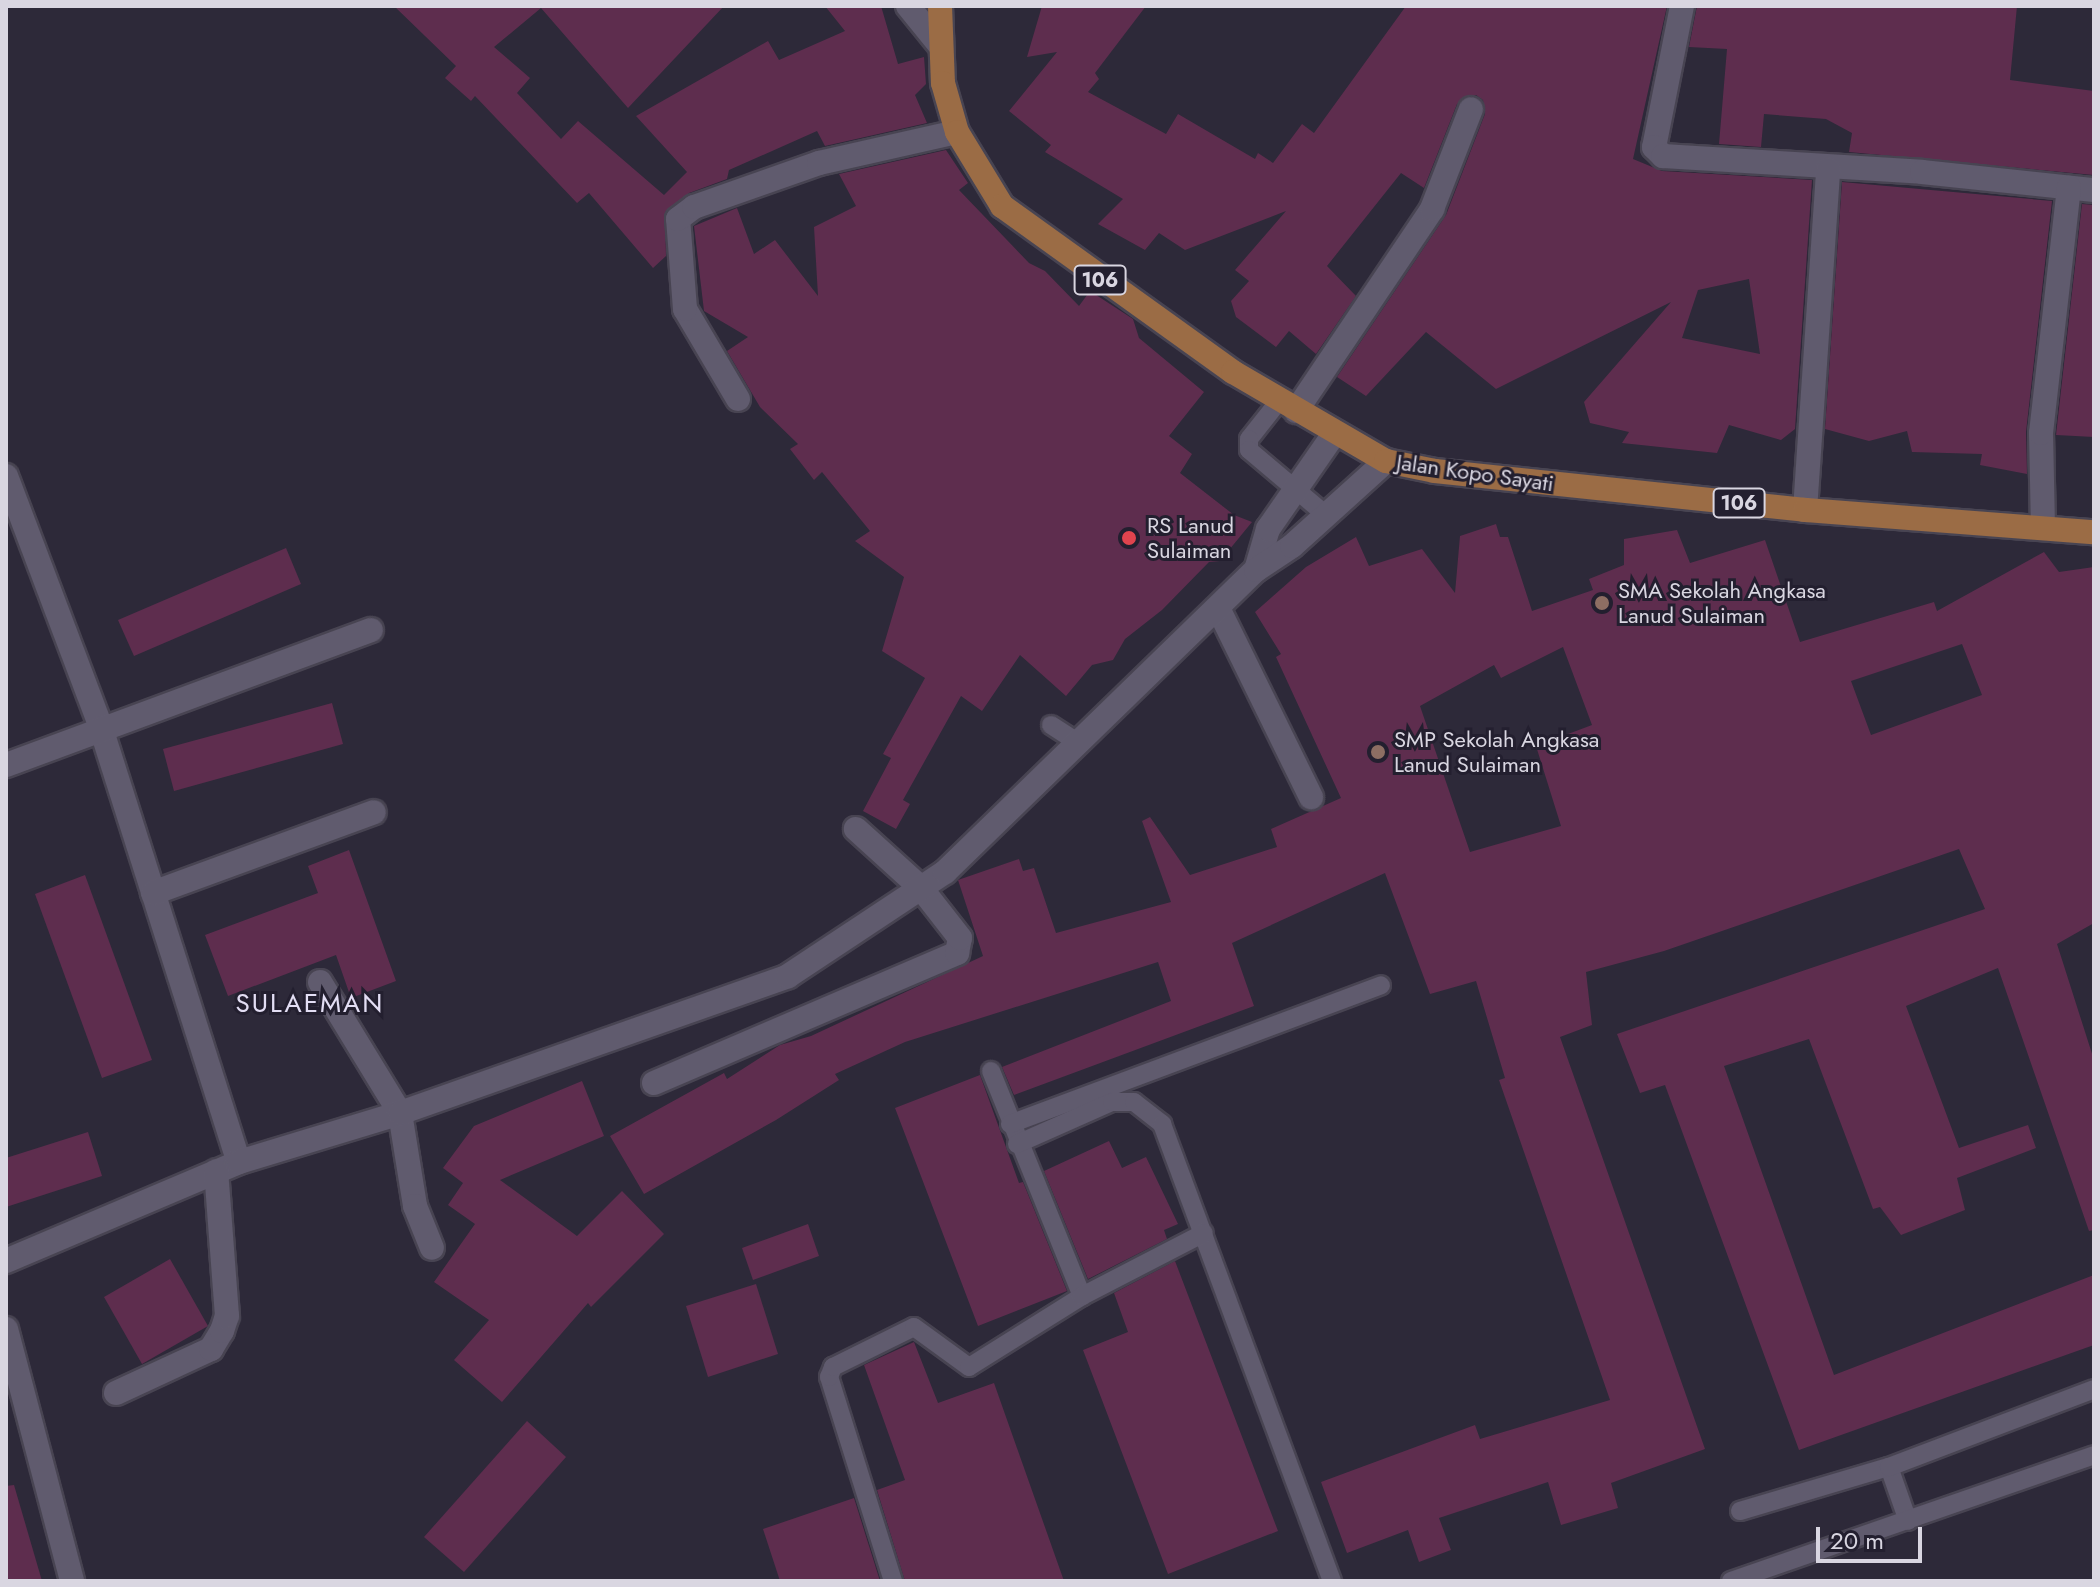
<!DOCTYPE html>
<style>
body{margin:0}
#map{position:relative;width:2100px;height:1587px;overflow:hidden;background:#2d2939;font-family:Jost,sans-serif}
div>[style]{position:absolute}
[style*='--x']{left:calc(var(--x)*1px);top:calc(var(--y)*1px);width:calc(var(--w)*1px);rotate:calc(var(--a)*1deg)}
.building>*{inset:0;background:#5e2d4e}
.roads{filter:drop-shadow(2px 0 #484452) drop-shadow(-2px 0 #484452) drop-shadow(0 2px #484452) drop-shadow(0 -2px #484452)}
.lane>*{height:18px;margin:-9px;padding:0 9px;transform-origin:9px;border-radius:9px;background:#605b6e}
.street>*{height:24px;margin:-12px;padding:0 12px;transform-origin:12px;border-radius:12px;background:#605b6e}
.primary>*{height:24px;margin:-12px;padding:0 12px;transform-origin:12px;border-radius:12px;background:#9b6c45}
.dots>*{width:22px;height:22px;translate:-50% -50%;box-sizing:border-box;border:4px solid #231f2f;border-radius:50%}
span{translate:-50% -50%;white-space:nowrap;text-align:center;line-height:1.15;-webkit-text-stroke:6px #231f2f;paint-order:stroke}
.shield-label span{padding:2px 6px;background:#231f2f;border:2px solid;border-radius:6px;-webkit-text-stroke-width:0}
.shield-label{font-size:20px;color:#d9d6e1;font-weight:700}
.street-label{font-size:22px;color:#d9d6e1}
.poi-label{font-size:22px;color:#d9d6e1}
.left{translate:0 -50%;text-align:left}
.quarter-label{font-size:26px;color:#e3def4;letter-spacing:2px}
.frame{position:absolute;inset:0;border:8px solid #d9d6e1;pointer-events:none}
.scale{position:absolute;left:1816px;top:1527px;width:106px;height:36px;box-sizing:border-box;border:4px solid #d9d6e1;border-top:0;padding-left:10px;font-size:24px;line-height:28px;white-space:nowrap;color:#d9d6e1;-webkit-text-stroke:6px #231f2f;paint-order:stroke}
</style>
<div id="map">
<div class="building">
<div style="clip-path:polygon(394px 6px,724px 6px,628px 108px,541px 8px,494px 47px,530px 78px,517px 93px,561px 139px,578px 121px,664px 195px,687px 172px,636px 116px,768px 41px,779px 60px,845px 31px,825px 6px,881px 6px,898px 64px,924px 57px,926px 84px,915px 95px,927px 123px,825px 146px,817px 131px,729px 170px,727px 179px,689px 193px,665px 212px,666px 256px,653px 268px,589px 193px,577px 203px,475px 96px,471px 101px,445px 78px,456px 66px)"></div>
<div style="clip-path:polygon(evenodd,1042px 6px,1146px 6px,1095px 73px,1099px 79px,1088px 92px,1166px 134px,1178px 114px,1255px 159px,1258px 153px,1273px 163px,1302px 124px,1314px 133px,1406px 6px,1667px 6px,1633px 159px,1662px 171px,1812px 180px,1795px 429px,1781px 440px,1729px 425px,1717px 453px,1622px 443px,1629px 432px,1590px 423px,1584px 402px,1671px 302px,1496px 389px,1426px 332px,1366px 396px,1337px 377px,1446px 215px,1485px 114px,1483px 100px,1476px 95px,1457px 104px,1424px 188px,1401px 173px,1327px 266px,1356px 296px,1316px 354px,1289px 331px,1276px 347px,1236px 317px,1231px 301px,1249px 281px,1235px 270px,1286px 211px,1185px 250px,1159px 233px,1145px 250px,1098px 224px,1123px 199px,1045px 152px,1051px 145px,1009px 111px,1057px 52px,1027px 57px,1042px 6px,1749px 279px,1760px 354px,1682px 338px,1698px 290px,1749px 279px)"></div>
<div style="clip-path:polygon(1697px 6px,2017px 6px,2010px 80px,2094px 91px,2094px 175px,1849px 152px,1852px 133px,1826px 119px,1764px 114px,1761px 147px,1719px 144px,1727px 49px,1689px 47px)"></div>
<div style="clip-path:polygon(946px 150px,968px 183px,959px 190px,1029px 263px,1045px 271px,1079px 306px,1090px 291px,1133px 319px,1139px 338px,1204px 392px,1169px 436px,1192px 454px,1180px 473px,1234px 515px,1252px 522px,1220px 561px,1209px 562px,1162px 610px,1125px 639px,1113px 660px,1092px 665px,1066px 696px,1020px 655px,982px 711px,961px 696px,903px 800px,910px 804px,896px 829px,863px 811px,891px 758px,883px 754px,925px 678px,882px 651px,904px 577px,855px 541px,870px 531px,822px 472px,814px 480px,790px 449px,798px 444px,760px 407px,727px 351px,748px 337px,704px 311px,694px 226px,737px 208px,754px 254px,775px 240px,818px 296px,814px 227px,856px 206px,839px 174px)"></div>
<div style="clip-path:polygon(1842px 182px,2052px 201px,2026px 432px,2027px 474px,1980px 465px,1982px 454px,1912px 452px,1907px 431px,1869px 441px,1825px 429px)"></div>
<div style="clip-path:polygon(2082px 204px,2094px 205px,2094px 437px,2056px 435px)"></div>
<div style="clip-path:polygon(evenodd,1496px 524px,1500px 537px,1508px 537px,1532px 611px,1593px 590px,1589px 579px,1624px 565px,1624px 539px,1677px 530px,1690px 563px,1765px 540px,1800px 642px,1934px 602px,1937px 611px,2044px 552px,2059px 572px,2094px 567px,2094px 923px,2057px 944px,2094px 1060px,2094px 1230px,2089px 1231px,1998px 968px,1906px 1006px,1959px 1148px,2028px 1125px,2036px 1148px,1957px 1178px,1965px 1210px,1901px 1235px,1880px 1207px,1873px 1209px,1809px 1039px,1724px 1066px,1834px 1375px,2094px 1275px,2094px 1345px,1799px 1450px,1665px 1085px,1640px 1093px,1617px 1034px,1985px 909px,1959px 849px,1664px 951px,1586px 972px,1592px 1025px,1560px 1037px,1705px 1449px,1611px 1483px,1618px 1508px,1561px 1525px,1548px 1482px,1439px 1518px,1451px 1550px,1419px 1562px,1408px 1530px,1347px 1553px,1321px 1482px,1475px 1425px,1480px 1439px,1610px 1400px,1499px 1080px,1505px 1078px,1476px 981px,1430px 994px,1385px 873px,1232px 943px,1254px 1006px,1014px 1095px,1002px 1067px,1171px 1001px,1158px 962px,905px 1042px,835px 1074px,839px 1080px,776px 1120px,644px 1194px,610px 1136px,724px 1073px,727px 1079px,780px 1045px,811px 1036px,983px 956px,958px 880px,1019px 859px,1023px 871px,1034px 868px,1056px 933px,1171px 902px,1142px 821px,1150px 817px,1190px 875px,1277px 847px,1271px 829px,1341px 798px,1276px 657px,1281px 654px,1255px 612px,1306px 567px,1356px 537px,1369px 566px,1422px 549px,1455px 593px,1460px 536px,1496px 524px,1962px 644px,1982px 695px,1871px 735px,1851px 681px,1962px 644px,1496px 524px,1563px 647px,1592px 725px,1536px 746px,1561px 826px,1470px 852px,1420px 706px,1494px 665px,1501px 678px,1563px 647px)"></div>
<div style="clip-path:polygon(286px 548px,301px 584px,134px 656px,118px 620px)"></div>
<div style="clip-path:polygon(332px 703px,343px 744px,174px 791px,163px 749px)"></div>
<div style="clip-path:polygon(349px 850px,396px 981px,351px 998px,336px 955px,228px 996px,205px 935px,318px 893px,308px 866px)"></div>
<div style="clip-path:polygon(85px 875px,152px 1060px,102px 1078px,35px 894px)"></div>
<div style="clip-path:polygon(980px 1075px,1019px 1183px,1023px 1182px,1067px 1291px,978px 1326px,895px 1108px)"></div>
<div style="clip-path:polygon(582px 1081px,604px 1136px,500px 1180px,577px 1236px,622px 1191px,664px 1234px,591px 1307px,588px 1303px,502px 1402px,454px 1360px,489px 1320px,434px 1282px,475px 1224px,448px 1205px,463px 1183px,443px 1168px,474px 1126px)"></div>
<div style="clip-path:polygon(88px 1132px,102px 1176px,6px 1207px,6px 1158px)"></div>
<div style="clip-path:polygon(1109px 1141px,1122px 1168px,1146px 1157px,1178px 1224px,1164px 1230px,1167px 1239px,1088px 1279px,1044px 1171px)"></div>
<div style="clip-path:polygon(808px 1224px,819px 1256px,753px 1280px,742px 1248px)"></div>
<div style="clip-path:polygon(170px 1259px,208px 1326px,142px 1364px,104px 1297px)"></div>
<div style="clip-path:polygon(1175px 1261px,1278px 1531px,1168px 1574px,1083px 1350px,1128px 1332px,1114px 1293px)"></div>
<div style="clip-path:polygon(756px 1284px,778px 1354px,708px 1377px,686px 1306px)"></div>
<div style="clip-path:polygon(914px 1342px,938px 1403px,994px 1383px,1064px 1581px,905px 1581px,877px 1490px,905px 1480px,864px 1365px)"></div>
<div style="clip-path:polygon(527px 1421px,566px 1457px,464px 1572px,424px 1537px)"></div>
<div style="clip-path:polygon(14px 1485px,42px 1581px,6px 1581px,6px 1486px)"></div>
<div style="clip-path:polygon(854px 1498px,880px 1581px,780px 1581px,763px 1529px)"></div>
</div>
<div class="roads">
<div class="lane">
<div style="--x:1279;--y:401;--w:48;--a:128.3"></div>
<div style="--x:1249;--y:439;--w:11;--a:90"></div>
<div style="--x:1249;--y:450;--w:101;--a:40.2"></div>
<div style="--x:1051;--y:725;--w:33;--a:33"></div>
<div style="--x:991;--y:1071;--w:243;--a:68"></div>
<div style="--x:1010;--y:1124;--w:396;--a:-20.5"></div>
<div style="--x:1017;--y:1144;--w:104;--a:-23.9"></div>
<div style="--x:1112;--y:1102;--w:22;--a:0"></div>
<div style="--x:1134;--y:1102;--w:36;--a:38"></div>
<div style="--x:1162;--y:1124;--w:488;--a:69.6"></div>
<div style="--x:1889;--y:1467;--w:57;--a:70.6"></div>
<div style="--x:1740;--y:1511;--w:155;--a:-16.5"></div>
<div style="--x:1889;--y:1467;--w:219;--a:-20.8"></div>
<div style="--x:893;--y:1581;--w:214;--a:-107.4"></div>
<div style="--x:829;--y:1377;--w:11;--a:-68"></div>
<div style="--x:833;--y:1367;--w:90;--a:-26.3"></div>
<div style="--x:914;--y:1327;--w:68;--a:36"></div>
<div style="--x:969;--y:1367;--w:133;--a:-32.1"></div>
<div style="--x:1082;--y:1296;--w:137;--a:-27.3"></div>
<div style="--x:1731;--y:1581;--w:384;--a:-19.1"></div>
</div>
<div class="street">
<div style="--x:908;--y:6;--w:48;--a:51"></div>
<div style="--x:1682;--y:6;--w:144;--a:101.2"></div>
<div style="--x:1654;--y:147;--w:13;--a:45"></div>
<div style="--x:1663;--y:156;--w:259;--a:3.5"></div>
<div style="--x:1922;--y:172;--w:173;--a:6"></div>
<div style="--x:738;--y:399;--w:104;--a:-120.5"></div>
<div style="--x:685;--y:309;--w:90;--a:-94.4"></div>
<div style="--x:678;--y:219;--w:20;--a:-37"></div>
<div style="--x:694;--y:207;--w:133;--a:-19.4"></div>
<div style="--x:819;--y:163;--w:141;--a:-12.7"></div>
<div style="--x:1296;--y:411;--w:244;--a:-56"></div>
<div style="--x:1432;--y:209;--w:107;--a:-68.7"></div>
<div style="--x:6;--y:476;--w:269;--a:69.3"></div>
<div style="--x:101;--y:728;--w:455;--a:72.4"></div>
<div style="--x:1805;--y:510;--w:341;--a:-86.1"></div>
<div style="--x:2043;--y:528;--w:95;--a:-91.2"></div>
<div style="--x:2041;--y:433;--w:247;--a:-83.5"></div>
<div style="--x:1256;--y:570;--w:43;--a:-73.7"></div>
<div style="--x:1268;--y:529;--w:116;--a:-55.2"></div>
<div style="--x:1218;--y:608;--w:211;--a:63.8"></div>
<div style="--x:6;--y:765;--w:389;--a:-20.3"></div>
<div style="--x:153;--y:893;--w:235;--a:-20.1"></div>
<div style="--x:320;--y:982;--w:153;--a:58.6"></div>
<div style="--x:400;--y:1113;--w:94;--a:80.8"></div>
<div style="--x:415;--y:1206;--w:45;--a:68"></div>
<div style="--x:654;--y:1083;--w:330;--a:-23.2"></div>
<div style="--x:957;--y:953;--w:15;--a:-79"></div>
<div style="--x:960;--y:938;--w:63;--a:-128"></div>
<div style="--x:921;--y:888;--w:88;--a:-137.8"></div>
<div style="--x:6;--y:1261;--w:253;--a:-23"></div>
<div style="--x:239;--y:1162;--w:168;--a:-16.9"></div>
<div style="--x:400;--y:1113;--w:411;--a:-19.4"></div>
<div style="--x:788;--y:976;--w:188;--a:-33.5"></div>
<div style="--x:945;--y:872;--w:434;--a:-44.2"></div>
<div style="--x:1256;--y:570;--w:43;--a:-33.7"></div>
<div style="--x:1292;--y:546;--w:127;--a:-42.1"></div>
<div style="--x:6;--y:1329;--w:260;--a:75.3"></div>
<div style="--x:116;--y:1393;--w:105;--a:-24.9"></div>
<div style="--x:211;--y:1349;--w:21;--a:-59"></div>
<div style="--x:222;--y:1331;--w:16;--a:-72"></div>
<div style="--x:227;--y:1316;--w:145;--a:-94.3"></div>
</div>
<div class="primary">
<div style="--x:940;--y:6;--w:77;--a:87.8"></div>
<div style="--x:943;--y:83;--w:51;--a:74.1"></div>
<div style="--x:957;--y:132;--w:87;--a:58.7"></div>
<div style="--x:1002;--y:206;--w:284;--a:35.7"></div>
<div style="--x:1233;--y:372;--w:177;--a:30.2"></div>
<div style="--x:1386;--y:461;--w:50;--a:11.5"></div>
<div style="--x:1435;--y:471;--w:372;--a:6"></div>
<div style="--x:1805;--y:510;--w:290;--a:4.4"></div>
</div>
</div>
<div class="dots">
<div style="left:1129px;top:538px;background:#e0444e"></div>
<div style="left:1602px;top:603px;background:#8d6e63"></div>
<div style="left:1378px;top:752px;background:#8d6e63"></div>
</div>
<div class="shield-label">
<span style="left:1100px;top:280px">106</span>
<span style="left:1739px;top:503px">106</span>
</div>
<div class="street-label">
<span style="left:1475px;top:473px;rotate:8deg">Jalan Kopo Sayati</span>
</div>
<div class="poi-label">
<span class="left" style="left:1147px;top:538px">RS Lanud<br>Sulaiman</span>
<span class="left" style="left:1618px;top:603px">SMA Sekolah Angkasa<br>Lanud Sulaiman</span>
<span class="left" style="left:1394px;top:752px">SMP Sekolah Angkasa<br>Lanud Sulaiman</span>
</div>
<div class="quarter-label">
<span style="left:310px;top:1004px">SULAEMAN</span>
</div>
<div class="frame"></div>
<div class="scale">20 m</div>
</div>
